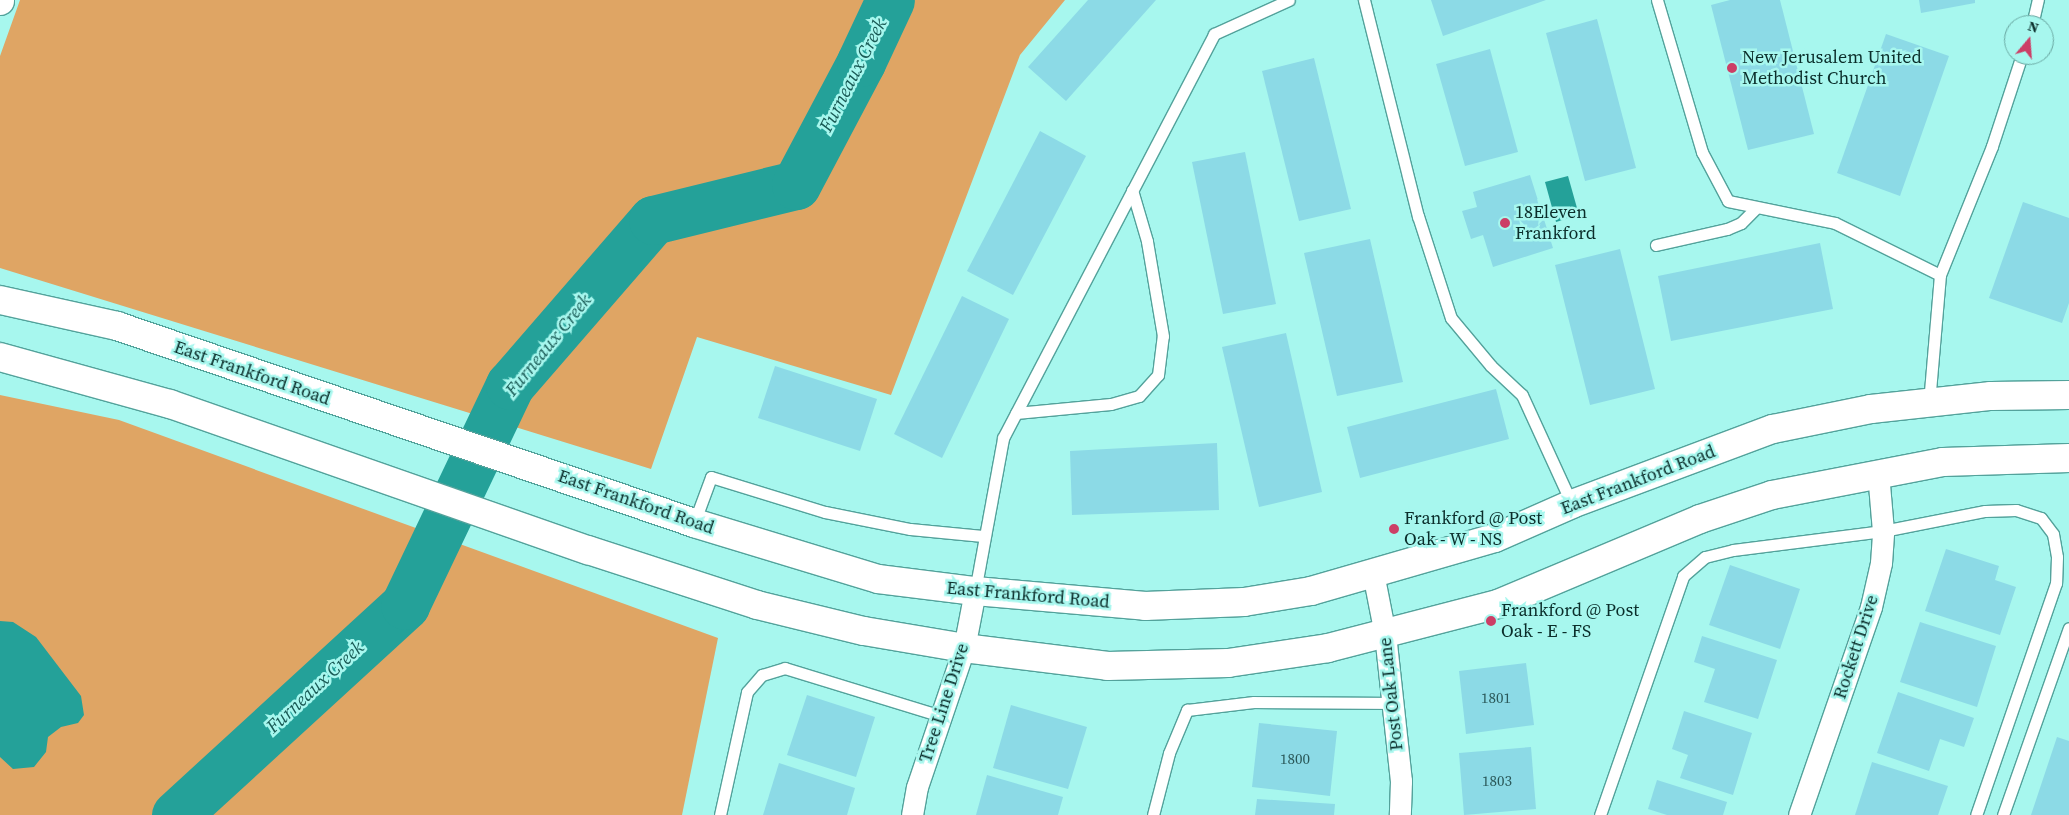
<!DOCTYPE html>
<style>
body{margin:0}
#map{position:relative;width:2069px;height:815px;overflow:hidden;background:#a7f7ee;font-family:"Source Serif 4",serif}
div>[style]{position:absolute}
[style*='--x']{left:calc(var(--x)*1px);top:calc(var(--y)*1px);width:calc(var(--w)*1px);rotate:calc(var(--a)*1deg)}
.green>*{inset:0;background:#dfa564}
.water>*{inset:0;background:#24a199}
.river>*{height:49px;margin:-24.5px;padding:0 24.5px;transform-origin:24.5px;border-radius:24.5px;background:#24a199}
.building>*{inset:0;background:#8cdae6}
.roads{filter:drop-shadow(1px 0 #53a29b) drop-shadow(-1px 0 #53a29b) drop-shadow(0 1px #53a29b) drop-shadow(0 -1px #53a29b)}
.lane>*{height:11px;margin:-5.5px;padding:0 5.5px;transform-origin:5.5px;border-radius:5.5px;background:#fff}
.street>*{height:21px;margin:-10.5px;padding:0 10.5px;transform-origin:10.5px;border-radius:10.5px;background:#fff}
.secondary>*{height:28px;margin:-14px;padding:0 14px;transform-origin:14px;border-radius:14px;background:#fff}
.dots>*{width:14px;height:14px;translate:-50% -50%;box-sizing:border-box;border:2px solid #a7f7ee;border-radius:50%}
span{translate:-50% -50%;white-space:nowrap;text-align:center;line-height:1.15;-webkit-text-stroke:5px #a7f7ee;paint-order:stroke}
.number-label{font-size:15px;color:#2a5859}
.number-label span{-webkit-text-stroke-width:0}
.poi-label{font-size:18px;color:#0a2d2a}
.left{translate:0 -50%;text-align:left}
.street-label{font-size:18px;color:#0a2d2a}
.water-label{font-size:19px;color:#195a55;font-style:italic}
.north{position:absolute;left:2004px;top:15px;width:50px;height:50px;box-sizing:border-box;background:#a7f7ee;border:1px solid #68a6a0;border-radius:50%;rotate:18deg;font-size:14px;font-weight:700;line-height:20px;text-align:center;color:#0a2d2a}
.north::after{content:'';display:block;margin:auto;width:18px;height:22px;background:#cc3e66;clip-path:polygon(50% 0,100% 100%,50% 72%,0 100%)}
</style>
<div id="map">
<div class="green">
<div style="clip-path:polygon(20px 0,1065px 0,1020px 55px,891px 395px,697px 337px,651px 469px,0 268px,0 56px)"></div>
<div style="clip-path:polygon(0 395px,119px 420px,718px 638px,682px 815px,0 815px)"></div>
</div>
<div class="water">
<div style="clip-path:polygon(1568px 176px,1579px 215px,1556px 222px,1545px 182px)"></div>
<div style="clip-path:polygon(0 621px,13px 622px,36px 637px,81px 696px,84px 715px,78px 723px,61px 727px,48px 737px,46px 752px,34px 767px,13px 769px,0 757px)"></div>
</div>
<div class="river">
<div style="--x:176;--y:815;--w:311;--a:-42.5"></div>
<div style="--x:405;--y:605;--w:244;--a:-64.5"></div>
<div style="--x:510;--y:385;--w:218;--a:-49.1"></div>
<div style="--x:653;--y:220;--w:147;--a:-13.8"></div>
<div style="--x:796;--y:185;--w:139;--a:-62.1"></div>
<div style="--x:861;--y:62;--w:68;--a:-64.9"></div>
</div>
<div class="building">
<div style="clip-path:polygon(1088px 0,1156px 0,1066px 101px,1028px 67px)"></div>
<div style="clip-path:polygon(1431px 0,1546px 0,1443px 36px)"></div>
<div style="clip-path:polygon(1730px 0,1780px 0,1814px 134px,1748px 150px,1711px 5px)"></div>
<div style="clip-path:polygon(1919px 0,1975px 0,1975px 3px,1921px 13px)"></div>
<div style="clip-path:polygon(1597px 19px,1636px 168px,1585px 181px,1546px 33px)"></div>
<div style="clip-path:polygon(1886px 34px,1949px 56px,1900px 196px,1837px 173px)"></div>
<div style="clip-path:polygon(1490px 49px,1518px 152px,1465px 166px,1436px 64px)"></div>
<div style="clip-path:polygon(1314px 58px,1351px 209px,1299px 221px,1262px 71px)"></div>
<div style="clip-path:polygon(1040px 131px,1086px 156px,1013px 295px,967px 271px)"></div>
<div style="clip-path:polygon(1245px 152px,1276px 304px,1223px 314px,1192px 162px)"></div>
<div style="clip-path:polygon(1530px 175px,1553px 248px,1493px 267px,1483px 235px,1471px 239px,1462px 211px,1477px 207px,1473px 192px)"></div>
<div style="clip-path:polygon(2023px 202px,2069px 218px,2069px 303px,2062px 323px,1989px 298px)"></div>
<div style="clip-path:polygon(1370px 239px,1403px 382px,1337px 396px,1304px 253px)"></div>
<div style="clip-path:polygon(1820px 243px,1833px 309px,1671px 341px,1658px 276px)"></div>
<div style="clip-path:polygon(1620px 249px,1655px 389px,1590px 405px,1555px 265px)"></div>
<div style="clip-path:polygon(962px 296px,1009px 319px,942px 458px,894px 434px)"></div>
<div style="clip-path:polygon(1286px 333px,1322px 492px,1259px 507px,1222px 347px)"></div>
<div style="clip-path:polygon(775px 366px,877px 399px,860px 451px,758px 418px)"></div>
<div style="clip-path:polygon(1496px 389px,1509px 439px,1360px 478px,1347px 427px)"></div>
<div style="clip-path:polygon(1217px 443px,1219px 510px,1072px 515px,1070px 451px)"></div>
<div style="clip-path:polygon(1946px 549px,1999px 566px,1995px 580px,2016px 587px,2000px 635px,1925px 611px)"></div>
<div style="clip-path:polygon(1730px 565px,1800px 589px,1780px 649px,1709px 625px)"></div>
<div style="clip-path:polygon(1920px 622px,1996px 646px,1977px 707px,1900px 682px)"></div>
<div style="clip-path:polygon(1702px 636px,1777px 660px,1758px 719px,1704px 702px,1715px 669px,1694px 662px)"></div>
<div style="clip-path:polygon(1526px 663px,1534px 725px,1466px 734px,1459px 671px)"></div>
<div style="clip-path:polygon(1898px 692px,1974px 718px,1964px 747px,1940px 739px,1929px 771px,1877px 753px)"></div>
<div style="clip-path:polygon(807px 695px,875px 717px,856px 777px,787px 755px)"></div>
<div style="clip-path:polygon(1011px 705px,1087px 727px,1068px 789px,993px 768px)"></div>
<div style="clip-path:polygon(1684px 711px,1752px 733px,1733px 795px,1680px 778px,1688px 755px,1672px 749px)"></div>
<div style="clip-path:polygon(1259px 723px,1337px 731px,1330px 796px,1252px 787px)"></div>
<div style="clip-path:polygon(2057px 737px,2069px 741px,2069px 815px,2031px 815px)"></div>
<div style="clip-path:polygon(1531px 747px,1536px 809px,1464px 815px,1459px 753px)"></div>
<div style="clip-path:polygon(1872px 762px,1948px 786px,1938px 815px,1855px 815px)"></div>
<div style="clip-path:polygon(779px 763px,855px 788px,847px 815px,763px 815px)"></div>
<div style="clip-path:polygon(987px 775px,1063px 797px,1058px 815px,976px 815px)"></div>
<div style="clip-path:polygon(1657px 780px,1727px 802px,1723px 815px,1667px 815px,1648px 809px)"></div>
<div style="clip-path:polygon(1257px 799px,1335px 804px,1334px 815px,1255px 815px)"></div>
</div>
<div class="roads">
<div class="lane">
<div style="--x:1364;--y:0;--w:223;--a:76"></div>
<div style="--x:1418;--y:216;--w:107;--a:72.1"></div>
<div style="--x:1451;--y:318;--w:62;--a:50.2"></div>
<div style="--x:1491;--y:366;--w:42;--a:43.1"></div>
<div style="--x:1522;--y:395;--w:120;--a:65.4"></div>
<div style="--x:1657;--y:0;--w:159;--a:73.5"></div>
<div style="--x:1702;--y:152;--w:55;--a:62"></div>
<div style="--x:1728;--y:201;--w:109;--a:11.6"></div>
<div style="--x:1835;--y:223;--w:117;--a:26.3"></div>
<div style="--x:2032;--y:25;--w:26;--a:-77"></div>
<div style="--x:1656;--y:245;--w:73;--a:-12.7"></div>
<div style="--x:1727;--y:229;--w:15;--a:-23"></div>
<div style="--x:1741;--y:223;--w:21;--a:-45"></div>
<div style="--x:1929;--y:403;--w:128;--a:-85.1"></div>
<div style="--x:1940;--y:275;--w:139;--a:-68"></div>
<div style="--x:1992;--y:146;--w:96;--a:-71.8"></div>
<div style="--x:1016;--y:413;--w:95;--a:-5.4"></div>
<div style="--x:1111;--y:404;--w:29;--a:-16"></div>
<div style="--x:1139;--y:396;--w:28;--a:-48"></div>
<div style="--x:1158;--y:375;--w:39;--a:-83"></div>
<div style="--x:1163;--y:336;--w:96;--a:-99.6"></div>
<div style="--x:1147;--y:241;--w:53;--a:-106.4"></div>
<div style="--x:694;--y:523;--w:49;--a:-69.7"></div>
<div style="--x:711;--y:477;--w:119;--a:17.1"></div>
<div style="--x:825;--y:512;--w:87;--a:11.3"></div>
<div style="--x:910;--y:529;--w:73;--a:5.5"></div>
<div style="--x:975;--y:591;--w:156;--a:-79.6"></div>
<div style="--x:1003;--y:438;--w:456;--a:-62.4"></div>
<div style="--x:1214;--y:34;--w:82;--a:-24.4"></div>
<div style="--x:720;--y:815;--w:126;--a:-77.6"></div>
<div style="--x:747;--y:692;--w:23;--a:-49"></div>
<div style="--x:762;--y:675;--w:24;--a:-17"></div>
<div style="--x:785;--y:668;--w:163;--a:17.1"></div>
<div style="--x:1153;--y:815;--w:64;--a:-75.5"></div>
<div style="--x:1169;--y:753;--w:47;--a:-67.3"></div>
<div style="--x:1187;--y:710;--w:67;--a:-6.8"></div>
<div style="--x:1254;--y:702;--w:138;--a:0.4"></div>
<div style="--x:1600;--y:815;--w:253;--a:-70.8"></div>
<div style="--x:1683;--y:576;--w:29;--a:-41"></div>
<div style="--x:1705;--y:557;--w:29;--a:-14"></div>
<div style="--x:1733;--y:550;--w:151;--a:-7.2"></div>
<div style="--x:1883;--y:531;--w:104;--a:-11.1"></div>
<div style="--x:1985;--y:511;--w:31;--a:-2"></div>
<div style="--x:2016;--y:510;--w:26;--a:18"></div>
<div style="--x:2041;--y:518;--w:20;--a:53"></div>
<div style="--x:2053;--y:534;--w:23;--a:80"></div>
<div style="--x:2057;--y:557;--w:26;--a:92"></div>
<div style="--x:2056;--y:583;--w:245;--a:109"></div>
<div style="--x:2003;--y:815;--w:198;--a:-70.6"></div>
</div>
<div class="street">
<div style="--x:1373;--y:573;--w:62;--a:78.9"></div>
<div style="--x:1385;--y:634;--w:148;--a:83.8"></div>
<div style="--x:1401;--y:781;--w:34;--a:92"></div>
<div style="--x:912;--y:815;--w:28;--a:-80"></div>
<div style="--x:917;--y:787;--w:147;--a:-71.3"></div>
<div style="--x:964;--y:648;--w:58;--a:-79.1"></div>
<div style="--x:1799;--y:815;--w:220;--a:-70.9"></div>
<div style="--x:1871;--y:607;--w:45;--a:-77.2"></div>
<div style="--x:1881;--y:563;--w:32;--a:-86"></div>
<div style="--x:1883;--y:531;--w:58;--a:-94.9"></div>
</div>
<div class="secondary">
<div style="--x:0;--y:1;--w:1;--a:-90"></div>
<div style="--x:0;--y:300;--w:120;--a:12.5"></div>
<div style="--x:117;--y:326;--w:610;--a:18.85"></div>
<div style="--x:694;--y:523;--w:192;--a:16.9"></div>
<div style="--x:878;--y:579;--w:98;--a:7.1"></div>
<div style="--x:975;--y:591;--w:171;--a:5"></div>
<div style="--x:1145;--y:606;--w:99;--a:-2.3"></div>
<div style="--x:1244;--y:602;--w:68;--a:-9.3"></div>
<div style="--x:1311;--y:591;--w:191;--a:-16.1"></div>
<div style="--x:1495;--y:538;--w:84;--a:-23.8"></div>
<div style="--x:1572;--y:504;--w:215;--a:-20.5"></div>
<div style="--x:1773;--y:429;--w:100;--a:-11.5"></div>
<div style="--x:1871;--y:409;--w:121;--a:-6.2"></div>
<div style="--x:1991;--y:396;--w:78;--a:-0.7"></div>
<div style="--x:0;--y:357;--w:176;--a:15.5"></div>
<div style="--x:170;--y:404;--w:443;--a:19.3"></div>
<div style="--x:588;--y:550;--w:178;--a:18"></div>
<div style="--x:757;--y:605;--w:110;--a:13.7"></div>
<div style="--x:864;--y:631;--w:101;--a:9.6"></div>
<div style="--x:964;--y:648;--w:145;--a:7.1"></div>
<div style="--x:1108;--y:666;--w:120;--a:-1.4"></div>
<div style="--x:1228;--y:663;--w:101;--a:-8.5"></div>
<div style="--x:1328;--y:648;--w:176;--a:-14.5"></div>
<div style="--x:1498;--y:604;--w:219;--a:-22.8"></div>
<div style="--x:1700;--y:519;--w:76;--a:-18.4"></div>
<div style="--x:1772;--y:495;--w:174;--a:-10.9"></div>
<div style="--x:1943;--y:462;--w:126;--a:-1.8"></div>
</div>
</div>
<div class="dots">
<div style="left:1732px;top:68px;background:#cc3e66"></div>
<div style="left:1505px;top:223px;background:#cc3e66"></div>
<div style="left:1394px;top:529px;background:#cc3e66"></div>
<div style="left:1491px;top:621px;background:#cc3e66"></div>
</div>
<div class="number-label">
<span style="left:1496px;top:698px">1801</span>
<span style="left:1295px;top:759px">1800</span>
<span style="left:1497px;top:781px">1803</span>
</div>
<div class="poi-label">
<span class="left" style="left:1742px;top:68px">New Jerusalem United<br>Methodist Church</span>
<span class="left" style="left:1515px;top:223px">18Eleven<br>Frankford</span>
<span class="left" style="left:1404px;top:529px">Frankford @ Post<br>Oak - W - NS</span>
<span class="left" style="left:1501px;top:621px">Frankford @ Post<br>Oak - E - FS</span>
</div>
<div class="street-label">
<span style="left:252px;top:373px;rotate:19deg">East Frankford Road</span>
<span style="left:1638px;top:480px;rotate:-21deg">East Frankford Road</span>
<span style="left:636px;top:502px;rotate:19deg">East Frankford Road</span>
<span style="left:1028px;top:595px;rotate:5deg">East Frankford Road</span>
<span style="left:1856px;top:647px;rotate:-72deg">Rockett Drive</span>
<span style="left:1391px;top:694px;rotate:-96deg">Post Oak Lane</span>
<span style="left:944px;top:703px;rotate:-72deg">Tree Line Drive</span>
</div>
<div class="water-label">
<span style="left:853px;top:75px;rotate:-63deg">Furneaux Creek</span>
<span style="left:548px;top:345px;rotate:-51deg">Furneaux Creek</span>
<span style="left:315px;top:687px;rotate:-43deg">Furneaux Creek</span>
</div>
<div class="north">N</div>
</div>
